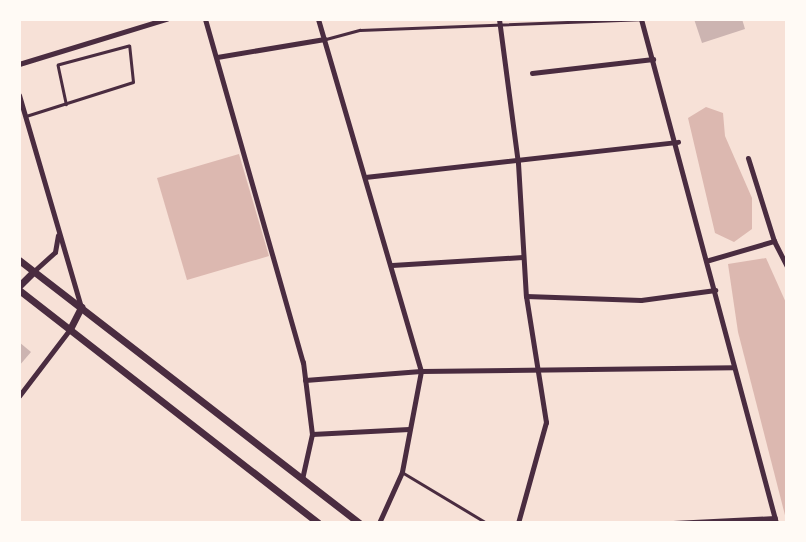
<!DOCTYPE html>
<style>
body{margin:0}
#map{position:relative;width:806px;height:542px;overflow:hidden;background:#f7e1d7;font-family:Arial,sans-serif}
div>[style]{position:absolute}
[style*='--x']{left:calc(var(--x)*1px);top:calc(var(--y)*1px);width:calc(var(--w)*1px);rotate:calc(var(--a)*1deg)}
.water>*{inset:0;background:#dcb8b0}
.building>*{inset:0;background:#ccb4b1}
.service>*{height:2.5px;margin:-1.25px;padding:0 1.25px;transform-origin:1.25px;border-radius:1.25px;background:#4a2c40}
.minor>*{height:5px;margin:-2.5px;padding:0 2.5px;transform-origin:2.5px;border-radius:2.5px;background:#4a2c40}
.secondary>*{height:7px;margin:-3.5px;padding:0 3.5px;transform-origin:3.5px;border-radius:3.5px;background:#4a2c40}
span{translate:-50% -50%;white-space:nowrap;text-align:center;line-height:1.15;-webkit-text-stroke:6px #fffaf5;paint-order:stroke}
.frame{position:absolute;inset:0;border:21px solid #fffaf5;pointer-events:none}
</style>
<div id="map">
<div class="water">
<div style="clip-path:polygon(706px 107px,723px 113px,725px 136px,752px 198px,752px 229px,734px 242px,715px 233px,688px 118px)"></div>
<div style="clip-path:polygon(239px 154px,269px 256px,187px 280px,157px 178px)"></div>
<div style="clip-path:polygon(766px 258px,787px 305px,787px 523px,738px 332px,728px 264px)"></div>
</div>
<div class="building">
<div style="clip-path:polygon(694px 19px,742px 19px,745px 29px,702px 43px)"></div>
<div style="clip-path:polygon(19px 342px,31px 352px,19px 366px)"></div>
</div>
<div class="service">
<div style="--x:326;--y:39;--w:35;--a:-15"></div>
<div style="--x:360;--y:30;--w:280;--a:-2.2"></div>
<div style="--x:26;--y:116;--w:112;--a:-17.6"></div>
<div style="--x:133;--y:82;--w:36;--a:-96"></div>
<div style="--x:129;--y:46;--w:73;--a:165"></div>
<div style="--x:58;--y:65;--w:40;--a:78"></div>
<div style="--x:402;--y:472;--w:99;--a:31"></div>
</div>
<div class="minor">
<div style="--x:205;--y:19;--w:357;--a:74.1"></div>
<div style="--x:303;--y:362;--w:73;--a:82.9"></div>
<div style="--x:312;--y:434;--w:46;--a:102.5"></div>
<div style="--x:318;--y:19;--w:367;--a:73.7"></div>
<div style="--x:421;--y:371;--w:103;--a:100.7"></div>
<div style="--x:402;--y:472;--w:56;--a:114.3"></div>
<div style="--x:499;--y:19;--w:145;--a:82.5"></div>
<div style="--x:518;--y:163;--w:133;--a:86.6"></div>
<div style="--x:526;--y:296;--w:128;--a:81"></div>
<div style="--x:546;--y:422;--w:105;--a:105.5"></div>
<div style="--x:641;--y:19;--w:522;--a:75"></div>
<div style="--x:217;--y:57;--w:109;--a:-9.5"></div>
<div style="--x:19;--y:64;--w:154;--a:-17"></div>
<div style="--x:532;--y:73;--w:122;--a:-6.6"></div>
<div style="--x:19;--y:95;--w:221;--a:73.7"></div>
<div style="--x:748;--y:158;--w:87;--a:72.6"></div>
<div style="--x:365;--y:177;--w:315;--a:-6.4"></div>
<div style="--x:709;--y:260;--w:68;--a:-16.3"></div>
<div style="--x:774;--y:241;--w:28;--a:63"></div>
<div style="--x:392;--y:265;--w:131;--a:-3.5"></div>
<div style="--x:34;--y:271;--w:28;--a:-42"></div>
<div style="--x:55;--y:252;--w:17;--a:-80"></div>
<div style="--x:526;--y:296;--w:115;--a:2"></div>
<div style="--x:641;--y:300;--w:75;--a:-7.7"></div>
<div style="--x:305;--y:380;--w:116;--a:-4.4"></div>
<div style="--x:421;--y:371;--w:313;--a:-0.7"></div>
<div style="--x:19;--y:396;--w:84;--a:-52.7"></div>
<div style="--x:312;--y:434;--w:97;--a:-3"></div>
<div style="--x:673;--y:523;--w:102;--a:-2.8"></div>
</div>
<div class="secondary">
<div style="--x:19;--y:260;--w:430;--a:37.7"></div>
<div style="--x:19;--y:286;--w:21;--a:-45"></div>
<div style="--x:19;--y:290;--w:379;--a:37.9"></div>
<div style="--x:70;--y:329;--w:25;--a:-63"></div>
</div>
<div class="frame"></div>
</div>
